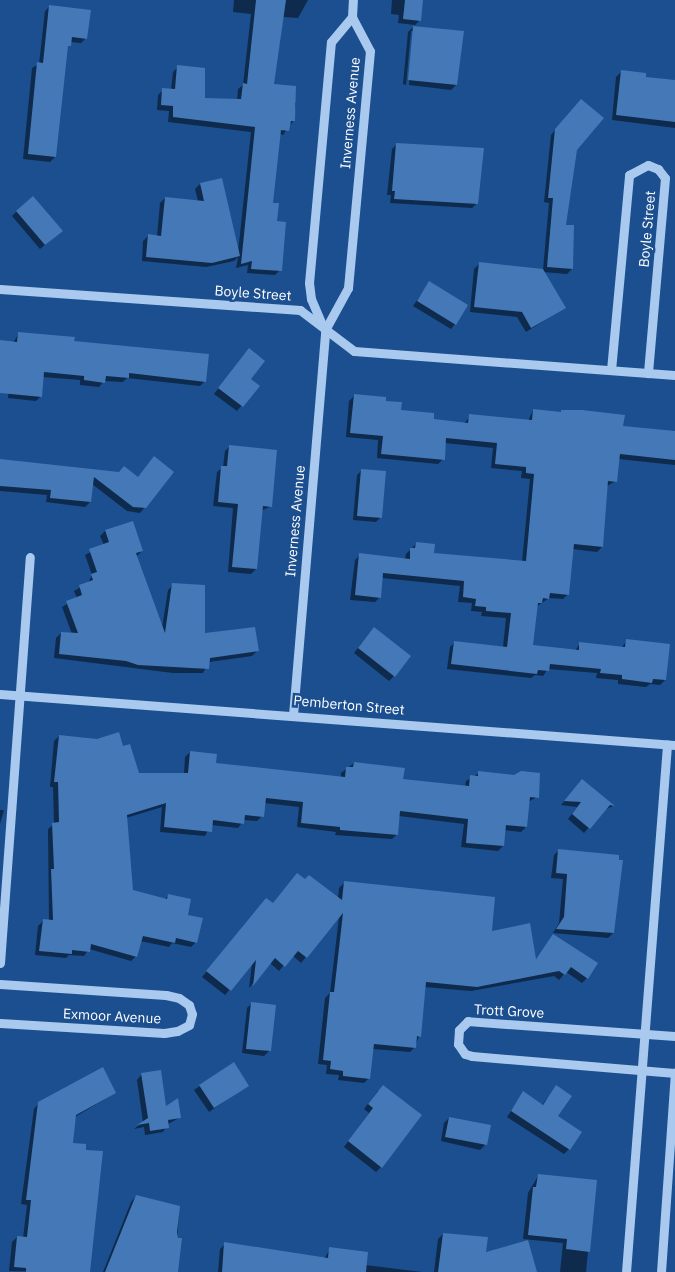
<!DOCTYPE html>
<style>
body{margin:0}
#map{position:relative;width:675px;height:1272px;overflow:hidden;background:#1b4f8f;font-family:"IBM Plex Sans",sans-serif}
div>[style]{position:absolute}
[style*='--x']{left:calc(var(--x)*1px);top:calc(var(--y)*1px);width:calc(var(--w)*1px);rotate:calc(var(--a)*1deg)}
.shadow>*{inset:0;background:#0007}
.building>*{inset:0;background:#4478b7}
.minor>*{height:9px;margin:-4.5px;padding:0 4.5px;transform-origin:4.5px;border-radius:4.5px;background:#a9c9ee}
span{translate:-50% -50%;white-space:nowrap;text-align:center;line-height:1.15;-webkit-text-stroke:5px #1b4f8f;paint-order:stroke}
.street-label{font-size:14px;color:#fff}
</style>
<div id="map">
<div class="shadow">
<div style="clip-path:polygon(234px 0,308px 0,298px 18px,283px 17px,272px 85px,296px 103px,294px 120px,283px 135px,279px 134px,272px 204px,280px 270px,275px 275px,247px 273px,248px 265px,236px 268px,238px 257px,234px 261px,206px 267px,142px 261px,143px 241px,148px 236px,157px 236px,160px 203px,165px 198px,198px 201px,195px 189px,200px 184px,238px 252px,251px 132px,168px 122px,169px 111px,157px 110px,158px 95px,163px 90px,171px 90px,173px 72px,178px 67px,204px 99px,237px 100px,238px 89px,243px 85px,251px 14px,233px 12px)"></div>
<div style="clip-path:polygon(392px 0,422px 0,420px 20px,413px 27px,456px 85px,451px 90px,409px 85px,413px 31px,411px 31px,406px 85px,403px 84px,408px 32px,415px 25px,398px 23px,399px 15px,391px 14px)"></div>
<div style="clip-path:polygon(50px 6px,86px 38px,81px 43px,70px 42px,66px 49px,55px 157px,50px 162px,23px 159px,32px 68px,39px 64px,45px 11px)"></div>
<div style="clip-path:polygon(621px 72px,644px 78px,675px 81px,675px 128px,612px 120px,616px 77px)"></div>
<div style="clip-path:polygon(576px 105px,576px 150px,565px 226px,573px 226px,572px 269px,567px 274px,543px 272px,564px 308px,526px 332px,517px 317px,470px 312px,474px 269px,479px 264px,543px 270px,549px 203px,544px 202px,551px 135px)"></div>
<div style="clip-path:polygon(397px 144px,477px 203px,472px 208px,390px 203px,391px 195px,387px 195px,392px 149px)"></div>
<div style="clip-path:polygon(17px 211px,56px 235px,40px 249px,12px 216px)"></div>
<div style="clip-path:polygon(429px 283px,455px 324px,451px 329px,413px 306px)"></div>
<div style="clip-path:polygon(19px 333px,73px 342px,205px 381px,200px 386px,127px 378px,123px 382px,104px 381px,99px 387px,80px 385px,80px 380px,42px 377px,41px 396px,36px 401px,8px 398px,11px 370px,0 369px,0 342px,13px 343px)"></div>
<div style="clip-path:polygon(244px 355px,249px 379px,258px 386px,237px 411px,214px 394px)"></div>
<div style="clip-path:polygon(354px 396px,385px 402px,400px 412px,432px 420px,464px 424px,470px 416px,528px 421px,533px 410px,559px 413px,562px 411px,622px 427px,675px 432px,675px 465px,618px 459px,616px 481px,607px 486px,602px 547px,597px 552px,572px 549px,568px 594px,563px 599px,549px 598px,536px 607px,532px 646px,575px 651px,580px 643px,621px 648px,627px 641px,665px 680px,660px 685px,650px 684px,646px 687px,618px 684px,618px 680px,596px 678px,597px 673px,548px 669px,543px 676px,535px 675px,531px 678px,447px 669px,450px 647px,455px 642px,503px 647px,506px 618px,481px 616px,482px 612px,471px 611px,472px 603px,458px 602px,460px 586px,382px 578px,380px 597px,375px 602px,350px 600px,355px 560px,360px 555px,405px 559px,406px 554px,416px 544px,433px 554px,522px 562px,530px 479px,521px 478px,522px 471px,491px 468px,493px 448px,445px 443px,443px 459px,438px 464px,377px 458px,378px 440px,346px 437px,349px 401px)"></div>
<div style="clip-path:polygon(230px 446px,271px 506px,261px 511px,256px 569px,251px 574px,228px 572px,233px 508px,213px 506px,217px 472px,223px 467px,225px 451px)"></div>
<div style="clip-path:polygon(0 461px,138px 478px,145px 507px,140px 513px,127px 511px,92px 484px,90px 502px,85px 507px,46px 502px,47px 495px,0 491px)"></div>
<div style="clip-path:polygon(362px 470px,381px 517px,376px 522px,353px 520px,357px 475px)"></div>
<div style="clip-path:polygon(132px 522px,142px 551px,137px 556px,162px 628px,168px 590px,173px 585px,203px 635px,257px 651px,252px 656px,209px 662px,203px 673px,173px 673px,54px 658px,56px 638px,61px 633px,72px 634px,62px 607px,77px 598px,74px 591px,88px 583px,92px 575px,85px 555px,104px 545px,100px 536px,105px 531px)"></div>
<div style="clip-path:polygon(369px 634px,394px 676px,389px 681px,354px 653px)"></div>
<div style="clip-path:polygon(59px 736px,122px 748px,138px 775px,184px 774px,185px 757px,190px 752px,215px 765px,341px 777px,341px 773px,354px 763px,402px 780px,465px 787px,466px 781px,479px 773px,537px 797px,528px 802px,526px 827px,521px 832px,504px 830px,503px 846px,498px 851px,461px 847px,464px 824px,399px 816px,397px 834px,392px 839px,335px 835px,336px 832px,297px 827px,299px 807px,264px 803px,262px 816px,257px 821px,244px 820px,238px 828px,211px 825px,205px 836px,160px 832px,162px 807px,126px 818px,131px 891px,164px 900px,168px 896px,186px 916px,196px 942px,191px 947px,172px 943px,169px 947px,140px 941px,136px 956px,131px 961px,89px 949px,84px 956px,69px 955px,66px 958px,35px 955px,38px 926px,43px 921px,49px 921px,48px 829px,54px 824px,53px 787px,50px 787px,54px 741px)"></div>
<div style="clip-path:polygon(582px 781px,613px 806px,604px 810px,584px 833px,568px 819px,577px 807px,561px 805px)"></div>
<div style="clip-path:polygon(0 810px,4px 810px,0 824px)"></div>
<div style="clip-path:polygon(559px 850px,613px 933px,608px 938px,553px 933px,559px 923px,563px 879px,551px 878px,554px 855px)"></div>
<div style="clip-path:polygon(344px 883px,490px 932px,535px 960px,553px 935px,587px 978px,582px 983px,566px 972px,559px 980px,554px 976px,471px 991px,424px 987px,419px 1036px,415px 1047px,410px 1052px,373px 1049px,369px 1078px,364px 1083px,338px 1080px,339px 1075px,326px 1074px,327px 1065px,318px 1064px,325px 998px,330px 993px,339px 917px,301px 963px,292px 955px,279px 971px,270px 963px,249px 988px,252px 963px,225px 995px,202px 977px,262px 905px,338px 899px,339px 888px)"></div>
<div style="clip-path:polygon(252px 1003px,269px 1051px,264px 1056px,242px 1053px,247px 1008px)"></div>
<div style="clip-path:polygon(233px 1063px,248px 1085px,209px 1112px,194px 1090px)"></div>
<div style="clip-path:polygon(142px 1074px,165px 1108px,179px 1118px,168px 1124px,163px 1132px,145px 1135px,144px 1127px,134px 1129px,143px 1122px,137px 1080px)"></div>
<div style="clip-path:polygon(556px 1087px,557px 1116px,569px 1149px,564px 1154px,507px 1117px,523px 1093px,542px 1105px)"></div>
<div style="clip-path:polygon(378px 1091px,381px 1167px,376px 1172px,344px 1147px,369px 1113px,364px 1109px)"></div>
<div style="clip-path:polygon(115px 1093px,75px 1117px,72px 1144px,89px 1272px,9px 1271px,12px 1242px,17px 1237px,23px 1238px,27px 1205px,21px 1204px,34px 1109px,39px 1103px)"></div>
<div style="clip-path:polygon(449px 1118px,485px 1145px,480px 1150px,441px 1141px,444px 1123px)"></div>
<div style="clip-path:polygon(538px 1176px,595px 1181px,586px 1272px,560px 1272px,563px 1243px,523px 1239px,528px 1193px)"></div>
<div style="clip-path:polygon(136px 1196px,179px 1206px,176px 1272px,103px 1272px,131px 1202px)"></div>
<div style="clip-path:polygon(443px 1234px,485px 1254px,536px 1272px,434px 1272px,438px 1239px)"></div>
<div style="clip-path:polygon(225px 1244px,324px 1259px,330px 1249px,365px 1265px,422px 1272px,218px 1272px,220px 1249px)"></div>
</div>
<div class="building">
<div style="clip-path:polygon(256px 0,286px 0,274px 84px,296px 86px,295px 121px,291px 121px,289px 131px,281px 130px,273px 203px,279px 203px,277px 221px,286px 222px,282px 271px,251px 269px,252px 261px,241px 264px,255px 127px,173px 117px,173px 106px,161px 105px,162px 88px,175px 89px,177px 65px,205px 68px,205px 98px,241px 99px,243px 83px,247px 84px)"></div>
<div style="clip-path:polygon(405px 0,423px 0,421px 21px,403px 19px)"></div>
<div style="clip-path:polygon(49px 5px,91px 10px,87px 39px,72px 37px,71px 46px,68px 46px,56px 157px,28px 154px,37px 62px,43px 63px)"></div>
<div style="clip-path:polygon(413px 26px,464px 31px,457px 85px,408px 80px)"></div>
<div style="clip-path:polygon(621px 70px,646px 73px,646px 77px,675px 80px,675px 122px,616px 115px)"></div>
<div style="clip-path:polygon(581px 99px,604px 118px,577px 150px,566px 225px,574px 225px,573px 269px,547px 267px,553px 198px,548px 198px,555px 129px)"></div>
<div style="clip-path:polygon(396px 143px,484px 148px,478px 204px,394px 199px,395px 191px,392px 191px)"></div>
<div style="clip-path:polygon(222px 178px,240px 256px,212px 263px,146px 257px,148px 234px,161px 236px,165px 197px,204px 201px,200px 183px)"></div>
<div style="clip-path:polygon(33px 196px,63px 231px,45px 245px,16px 211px)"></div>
<div style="clip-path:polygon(479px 262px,543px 269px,566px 308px,531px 328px,522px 312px,474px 307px)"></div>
<div style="clip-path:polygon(429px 281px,468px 305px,456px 325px,417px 301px)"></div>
<div style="clip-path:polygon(18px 332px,75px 337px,74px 341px,209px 354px,206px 382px,129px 373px,129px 378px,106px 376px,105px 383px,84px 380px,84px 376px,44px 372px,42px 397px,0 393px,0 340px,17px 342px)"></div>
<div style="clip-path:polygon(249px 348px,265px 361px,251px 379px,260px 386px,243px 407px,218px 388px)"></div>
<div style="clip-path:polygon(354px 394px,386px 397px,386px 401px,402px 402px,401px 410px,434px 413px,434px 419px,468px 423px,469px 414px,532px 420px,533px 409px,561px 412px,561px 410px,582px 410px,625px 415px,623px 426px,675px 431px,675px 460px,620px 454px,617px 482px,608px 481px,603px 547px,574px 544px,569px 595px,550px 593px,549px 599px,543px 598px,542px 603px,538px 603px,533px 645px,579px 650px,579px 642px,625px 647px,626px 639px,670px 644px,666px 680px,653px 679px,652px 683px,622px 679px,622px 675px,600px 673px,601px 669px,550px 664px,549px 671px,538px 670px,537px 674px,451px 664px,454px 641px,507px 647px,511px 613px,486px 611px,486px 607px,475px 606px,476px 599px,463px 597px,464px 581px,383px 573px,381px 598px,355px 595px,359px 553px,410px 559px,410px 548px,415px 548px,416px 542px,435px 544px,434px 553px,526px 561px,534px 474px,526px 473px,526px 467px,495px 464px,497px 443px,446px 438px,445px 460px,381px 454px,383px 436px,350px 433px)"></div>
<div style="clip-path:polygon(229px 445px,277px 450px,272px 507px,263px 506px,257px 569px,232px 567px,238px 504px,218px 502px,221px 466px,227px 466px)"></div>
<div style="clip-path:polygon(154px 456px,174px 472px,146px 508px,133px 507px,94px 477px,91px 502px,50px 498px,51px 490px,0 486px,0 459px,119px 472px,124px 466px,138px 477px)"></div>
<div style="clip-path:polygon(361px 469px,386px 471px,382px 518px,357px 516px)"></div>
<div style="clip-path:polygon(133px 521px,143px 551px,136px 553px,165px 633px,172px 583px,205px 585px,205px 633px,255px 627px,259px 651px,210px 658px,209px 669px,138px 665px,126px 661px,59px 654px,61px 632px,78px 633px,66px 601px,82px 595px,79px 585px,93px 580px,91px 574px,97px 572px,89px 549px,109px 542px,105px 530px)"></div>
<div style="clip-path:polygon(374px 627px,411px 656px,395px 677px,358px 648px)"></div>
<div style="clip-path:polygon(119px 732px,123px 746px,130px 744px,139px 773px,188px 773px,190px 751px,217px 754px,216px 763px,345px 777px,346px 767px,353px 767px,354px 762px,405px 768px,403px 779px,469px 786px,470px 775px,478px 776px,478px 771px,514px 775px,521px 771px,540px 773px,539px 798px,530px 797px,527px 827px,506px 825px,504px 846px,466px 843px,468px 819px,400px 811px,398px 835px,340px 830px,340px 827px,301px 823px,303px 802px,266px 798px,264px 817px,245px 815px,244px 824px,213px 820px,212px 832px,164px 827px,166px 803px,127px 815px,133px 890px,167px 899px,168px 894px,191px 899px,188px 915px,203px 918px,197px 943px,176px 938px,175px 943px,143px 936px,137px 957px,91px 944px,90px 952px,72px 950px,72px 954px,39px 951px,43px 919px,53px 920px,51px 869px,54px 869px,52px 823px,59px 822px,58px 782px,54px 782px,59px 735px,97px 739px)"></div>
<div style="clip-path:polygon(582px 779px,615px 806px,610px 805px,590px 829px,572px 814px,581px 802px,564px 801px)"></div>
<div style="clip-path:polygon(558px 849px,619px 855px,619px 860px,623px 860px,614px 933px,556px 929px,564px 917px,567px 874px,556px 873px)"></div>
<div style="clip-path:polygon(297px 873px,305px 879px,309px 875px,342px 900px,344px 881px,495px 897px,492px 931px,530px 923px,536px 959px,553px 934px,598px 963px,588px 979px,571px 967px,565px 975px,559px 971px,477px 987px,426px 982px,421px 1037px,417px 1036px,416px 1048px,374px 1044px,370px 1079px,343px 1076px,343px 1071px,330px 1069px,331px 1061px,323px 1060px,330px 992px,334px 992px,343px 913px,307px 958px,298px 951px,285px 967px,275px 958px,253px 986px,256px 960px,231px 991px,206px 971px,266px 898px,273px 903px)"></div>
<div style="clip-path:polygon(251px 1002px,276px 1005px,271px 1051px,246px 1049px)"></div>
<div style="clip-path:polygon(234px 1062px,249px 1086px,214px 1108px,199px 1085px)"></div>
<div style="clip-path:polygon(103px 1067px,116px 1093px,76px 1115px,73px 1143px,86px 1144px,86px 1150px,103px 1151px,90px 1272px,26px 1272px,26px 1268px,14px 1267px,17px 1236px,27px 1237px,31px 1200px,26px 1200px,38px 1102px)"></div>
<div style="clip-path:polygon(161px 1070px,166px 1106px,178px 1098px,181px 1118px,168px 1120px,169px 1128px,150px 1131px,149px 1123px,137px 1125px,148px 1118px,141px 1073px)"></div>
<div style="clip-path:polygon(383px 1085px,422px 1115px,382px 1168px,348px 1141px,373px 1108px,368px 1104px)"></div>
<div style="clip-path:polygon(556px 1085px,572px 1096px,558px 1116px,582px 1132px,570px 1150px,511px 1111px,523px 1091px,543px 1105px)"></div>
<div style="clip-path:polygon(449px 1117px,491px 1125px,487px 1145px,445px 1137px)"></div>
<div style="clip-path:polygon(538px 1174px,597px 1180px,590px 1252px,566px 1249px,567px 1239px,528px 1235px,533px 1187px,536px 1187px)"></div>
<div style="clip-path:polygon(136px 1195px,180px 1206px,177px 1232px,178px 1238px,182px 1238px,178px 1272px,105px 1272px)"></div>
<div style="clip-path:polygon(443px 1233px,488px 1237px,486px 1252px,528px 1240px,537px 1272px,438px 1272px)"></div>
<div style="clip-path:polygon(224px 1242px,328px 1258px,329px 1247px,368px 1252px,366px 1272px,222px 1272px)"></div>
</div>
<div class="minor">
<div style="--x:0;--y:289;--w:301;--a:4"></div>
<div style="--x:300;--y:310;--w:68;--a:37.2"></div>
<div style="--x:354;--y:351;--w:322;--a:4.3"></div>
<div style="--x:323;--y:327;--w:30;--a:-113"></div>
<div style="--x:311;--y:299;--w:16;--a:-97"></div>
<div style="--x:309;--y:283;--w:242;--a:-84.8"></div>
<div style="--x:331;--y:42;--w:33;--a:-50"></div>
<div style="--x:611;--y:370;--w:196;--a:-84.7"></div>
<div style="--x:629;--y:175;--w:21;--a:-28"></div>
<div style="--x:648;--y:165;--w:11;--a:22"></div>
<div style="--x:658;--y:169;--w:11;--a:52"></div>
<div style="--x:665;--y:178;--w:196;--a:95"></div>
<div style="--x:0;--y:694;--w:677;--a:4.32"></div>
<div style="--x:293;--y:715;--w:386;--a:-85.2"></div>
<div style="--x:325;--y:330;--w:48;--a:-61.3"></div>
<div style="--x:348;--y:288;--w:238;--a:-84.7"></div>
<div style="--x:370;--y:51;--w:38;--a:-118"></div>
<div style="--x:352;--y:17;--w:17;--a:-87"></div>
<div style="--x:0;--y:963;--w:407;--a:-85.8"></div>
<div style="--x:0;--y:984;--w:166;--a:3.8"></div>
<div style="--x:166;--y:995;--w:13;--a:13"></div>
<div style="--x:179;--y:998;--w:12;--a:35"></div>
<div style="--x:189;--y:1005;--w:9;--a:72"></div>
<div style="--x:192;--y:1014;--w:11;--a:105"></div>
<div style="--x:189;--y:1025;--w:13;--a:153"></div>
<div style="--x:177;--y:1031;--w:13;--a:171"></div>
<div style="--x:164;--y:1033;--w:164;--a:-176.5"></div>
<div style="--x:675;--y:1036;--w:208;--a:-175.9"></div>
<div style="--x:468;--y:1021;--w:13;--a:135"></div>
<div style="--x:459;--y:1030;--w:14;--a:94"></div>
<div style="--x:458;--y:1044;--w:12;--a:55"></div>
<div style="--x:465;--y:1054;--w:7;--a:16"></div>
<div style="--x:472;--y:1056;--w:204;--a:4.8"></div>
<div style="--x:626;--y:1272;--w:529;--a:-85.55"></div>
<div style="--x:661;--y:1272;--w:200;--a:-86"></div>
</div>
<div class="street-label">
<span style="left:350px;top:113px;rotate:-85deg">Inverness Avenue</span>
<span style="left:647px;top:229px;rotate:-85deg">Boyle Street</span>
<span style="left:253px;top:293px;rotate:4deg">Boyle Street</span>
<span style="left:295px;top:521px;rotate:-85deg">Inverness Avenue</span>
<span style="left:349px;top:705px;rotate:5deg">Pemberton Street</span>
<span style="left:509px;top:1011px;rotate:3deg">Trott Grove</span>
<span style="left:112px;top:1016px;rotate:3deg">Exmoor Avenue</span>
</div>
</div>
